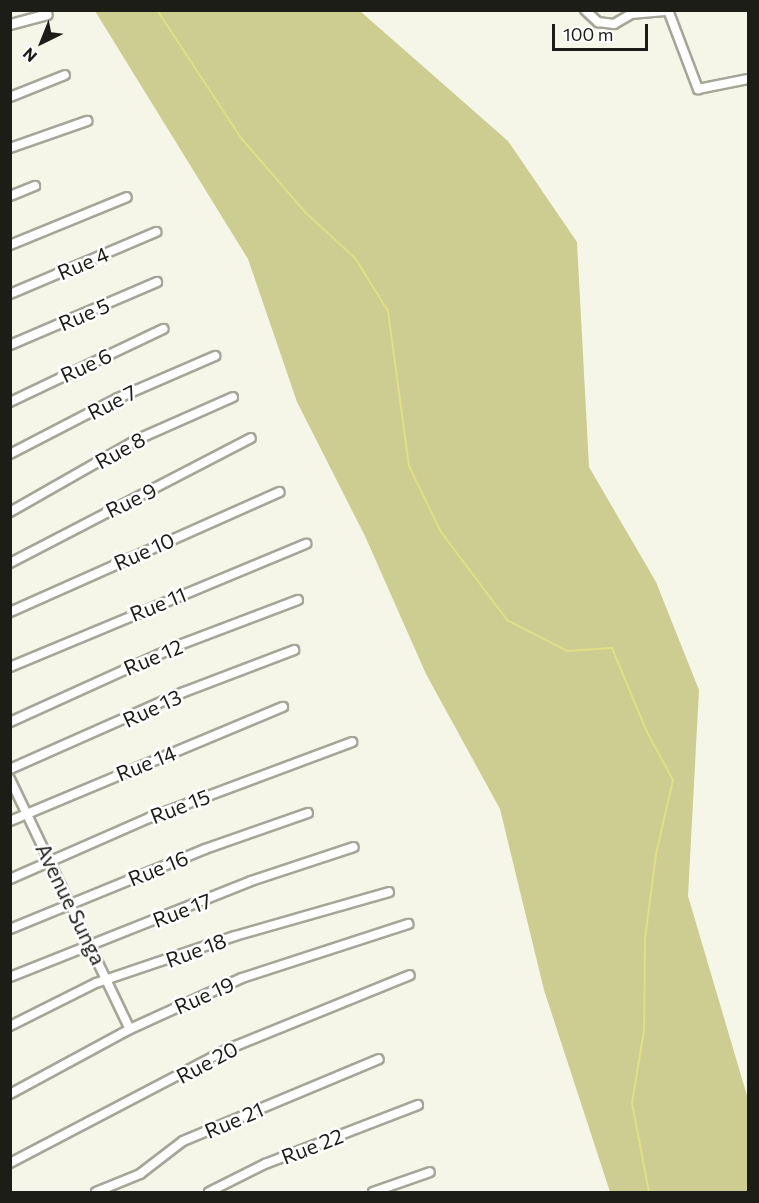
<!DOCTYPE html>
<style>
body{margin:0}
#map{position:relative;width:759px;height:1203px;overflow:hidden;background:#f6f6e8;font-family:Commissioner,sans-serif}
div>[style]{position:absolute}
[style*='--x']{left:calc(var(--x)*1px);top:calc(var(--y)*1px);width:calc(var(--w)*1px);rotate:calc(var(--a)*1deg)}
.green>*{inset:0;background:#cdcd91}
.stream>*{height:2px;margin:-1px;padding:0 1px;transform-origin:1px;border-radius:1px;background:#e0df87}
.roads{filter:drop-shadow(2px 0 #a5a598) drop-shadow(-2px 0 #a5a598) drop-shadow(0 2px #a5a598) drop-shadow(0 -2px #a5a598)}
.minor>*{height:8px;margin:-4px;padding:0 4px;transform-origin:4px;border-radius:4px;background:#fff}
.tertiary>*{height:9px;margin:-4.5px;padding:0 4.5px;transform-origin:4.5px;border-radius:4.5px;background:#fff}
span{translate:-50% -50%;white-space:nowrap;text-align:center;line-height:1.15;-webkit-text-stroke:5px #fff;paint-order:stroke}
.street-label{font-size:21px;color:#1d1d18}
.frame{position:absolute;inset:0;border:12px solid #1d1d18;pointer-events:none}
.north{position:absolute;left:12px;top:12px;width:60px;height:60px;-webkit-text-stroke:4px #fff;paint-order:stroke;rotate:223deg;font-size:16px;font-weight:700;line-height:24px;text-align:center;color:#1d1d18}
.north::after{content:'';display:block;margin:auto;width:21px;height:27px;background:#1d1d18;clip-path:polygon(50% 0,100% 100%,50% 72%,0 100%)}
.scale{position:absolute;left:552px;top:24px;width:96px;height:27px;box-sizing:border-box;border:3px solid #1d1d18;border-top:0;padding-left:8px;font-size:18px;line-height:21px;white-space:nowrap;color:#1d1d18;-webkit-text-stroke:4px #fff;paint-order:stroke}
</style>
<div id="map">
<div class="green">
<div style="clip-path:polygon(95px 11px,360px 11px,508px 141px,577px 242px,589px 467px,656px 582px,699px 690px,688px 896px,748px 1099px,748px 1192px,610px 1192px,544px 990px,500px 809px,426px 674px,365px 536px,297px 402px,248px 259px)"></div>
</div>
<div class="stream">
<div style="--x:157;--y:10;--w:153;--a:56.7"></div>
<div style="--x:241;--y:138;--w:99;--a:49.1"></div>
<div style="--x:306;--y:213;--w:67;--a:42.6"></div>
<div style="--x:355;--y:258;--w:62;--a:58.1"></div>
<div style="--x:388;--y:311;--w:156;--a:82.3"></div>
<div style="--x:409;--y:466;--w:73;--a:64.1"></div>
<div style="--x:441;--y:532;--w:110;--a:53.1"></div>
<div style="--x:507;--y:620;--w:68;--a:27.3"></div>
<div style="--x:567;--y:651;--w:45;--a:-3.8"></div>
<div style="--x:612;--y:648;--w:91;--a:67.4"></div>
<div style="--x:647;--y:732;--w:55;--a:61.6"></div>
<div style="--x:673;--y:780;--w:76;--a:102.9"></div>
<div style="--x:656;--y:854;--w:86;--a:97.4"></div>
<div style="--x:645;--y:939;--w:91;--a:90.6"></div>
<div style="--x:644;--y:1030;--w:74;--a:99.3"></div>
<div style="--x:632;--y:1103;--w:91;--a:79.2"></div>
</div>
<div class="roads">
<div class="minor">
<div style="--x:585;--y:10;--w:18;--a:43"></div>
<div style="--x:598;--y:22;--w:16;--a:7"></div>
<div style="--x:614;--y:24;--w:20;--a:-30"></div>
<div style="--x:631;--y:14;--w:37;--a:-5"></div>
<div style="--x:668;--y:10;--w:85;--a:69.2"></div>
<div style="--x:698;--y:89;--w:51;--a:-11.3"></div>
<div style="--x:10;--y:97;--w:59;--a:-21.8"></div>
<div style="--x:10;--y:148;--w:82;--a:-19.3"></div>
<div style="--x:10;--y:196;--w:27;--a:-22"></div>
<div style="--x:10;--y:245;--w:126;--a:-22.3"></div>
<div style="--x:10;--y:294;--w:159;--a:-23"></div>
<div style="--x:10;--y:345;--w:160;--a:-23.2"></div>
<div style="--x:10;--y:402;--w:170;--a:-25.5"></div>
<div style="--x:10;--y:454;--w:122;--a:-27.4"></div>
<div style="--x:118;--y:398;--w:106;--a:-23.4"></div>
<div style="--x:10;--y:512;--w:145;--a:-29.7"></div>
<div style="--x:136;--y:440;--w:106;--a:-23.9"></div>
<div style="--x:10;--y:563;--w:271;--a:-27.4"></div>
<div style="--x:10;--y:612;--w:295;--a:-24"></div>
<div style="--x:10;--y:667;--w:321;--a:-22.6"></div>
<div style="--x:10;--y:722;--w:189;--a:-24.4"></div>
<div style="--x:182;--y:644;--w:124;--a:-20.8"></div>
<div style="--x:10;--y:769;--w:190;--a:-23.9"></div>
<div style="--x:184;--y:692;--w:118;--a:-20.9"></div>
<div style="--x:10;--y:779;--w:277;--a:64.4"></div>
<div style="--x:10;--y:821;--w:296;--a:-22.7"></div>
<div style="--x:10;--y:879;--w:152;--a:-23.7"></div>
<div style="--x:149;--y:818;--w:217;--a:-20.5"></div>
<div style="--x:10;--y:929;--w:211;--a:-22.3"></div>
<div style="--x:205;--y:849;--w:109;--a:-19.3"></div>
<div style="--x:10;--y:977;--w:259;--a:-21.7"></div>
<div style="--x:251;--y:881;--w:108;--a:-18.3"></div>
<div style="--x:10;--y:1026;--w:96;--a:-26.6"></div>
<div style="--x:96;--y:983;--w:147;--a:-18.7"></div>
<div style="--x:235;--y:936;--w:160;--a:-15.9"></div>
<div style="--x:10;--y:1094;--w:136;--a:-28.4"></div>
<div style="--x:130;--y:1029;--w:123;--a:-24.5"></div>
<div style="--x:242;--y:978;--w:175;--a:-18"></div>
<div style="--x:10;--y:1163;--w:246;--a:-27.6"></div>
<div style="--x:228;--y:1049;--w:196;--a:-22.1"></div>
<div style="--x:96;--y:1192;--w:48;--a:-22.2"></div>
<div style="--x:140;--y:1174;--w:54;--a:-37.5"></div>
<div style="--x:183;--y:1141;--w:212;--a:-22.7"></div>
<div style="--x:209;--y:1192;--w:63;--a:-26.6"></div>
<div style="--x:265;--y:1164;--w:164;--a:-21.1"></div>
<div style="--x:373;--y:1192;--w:60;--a:-19.3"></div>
</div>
<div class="tertiary">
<div style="--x:10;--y:24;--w:38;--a:-15"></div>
</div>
</div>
<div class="street-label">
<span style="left:83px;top:263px;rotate:-23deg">Rue 4</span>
<span style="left:84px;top:314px;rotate:-23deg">Rue 5</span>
<span style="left:86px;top:365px;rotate:-25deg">Rue 6</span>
<span style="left:112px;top:402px;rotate:-27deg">Rue 7</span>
<span style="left:120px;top:450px;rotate:-29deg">Rue 8</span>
<span style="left:131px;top:500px;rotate:-26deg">Rue 9</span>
<span style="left:144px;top:551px;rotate:-24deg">Rue 10</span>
<span style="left:158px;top:604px;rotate:-22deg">Rue 11</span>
<span style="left:153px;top:657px;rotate:-23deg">Rue 12</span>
<span style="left:152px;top:708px;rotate:-25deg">Rue 13</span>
<span style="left:146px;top:763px;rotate:-22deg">Rue 14</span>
<span style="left:180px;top:806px;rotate:-21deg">Rue 15</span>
<span style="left:158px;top:868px;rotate:-22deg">Rue 16</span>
<span style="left:71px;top:904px;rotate:64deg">Avenue Sunga</span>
<span style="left:182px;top:910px;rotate:-21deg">Rue 17</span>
<span style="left:196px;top:950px;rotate:-20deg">Rue 18</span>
<span style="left:204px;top:995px;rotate:-24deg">Rue 19</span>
<span style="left:207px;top:1062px;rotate:-28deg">Rue 20</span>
<span style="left:234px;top:1120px;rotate:-23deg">Rue 21</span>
<span style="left:312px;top:1146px;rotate:-21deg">Rue 22</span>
</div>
<div class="frame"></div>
<div class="north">N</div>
<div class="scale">100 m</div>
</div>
